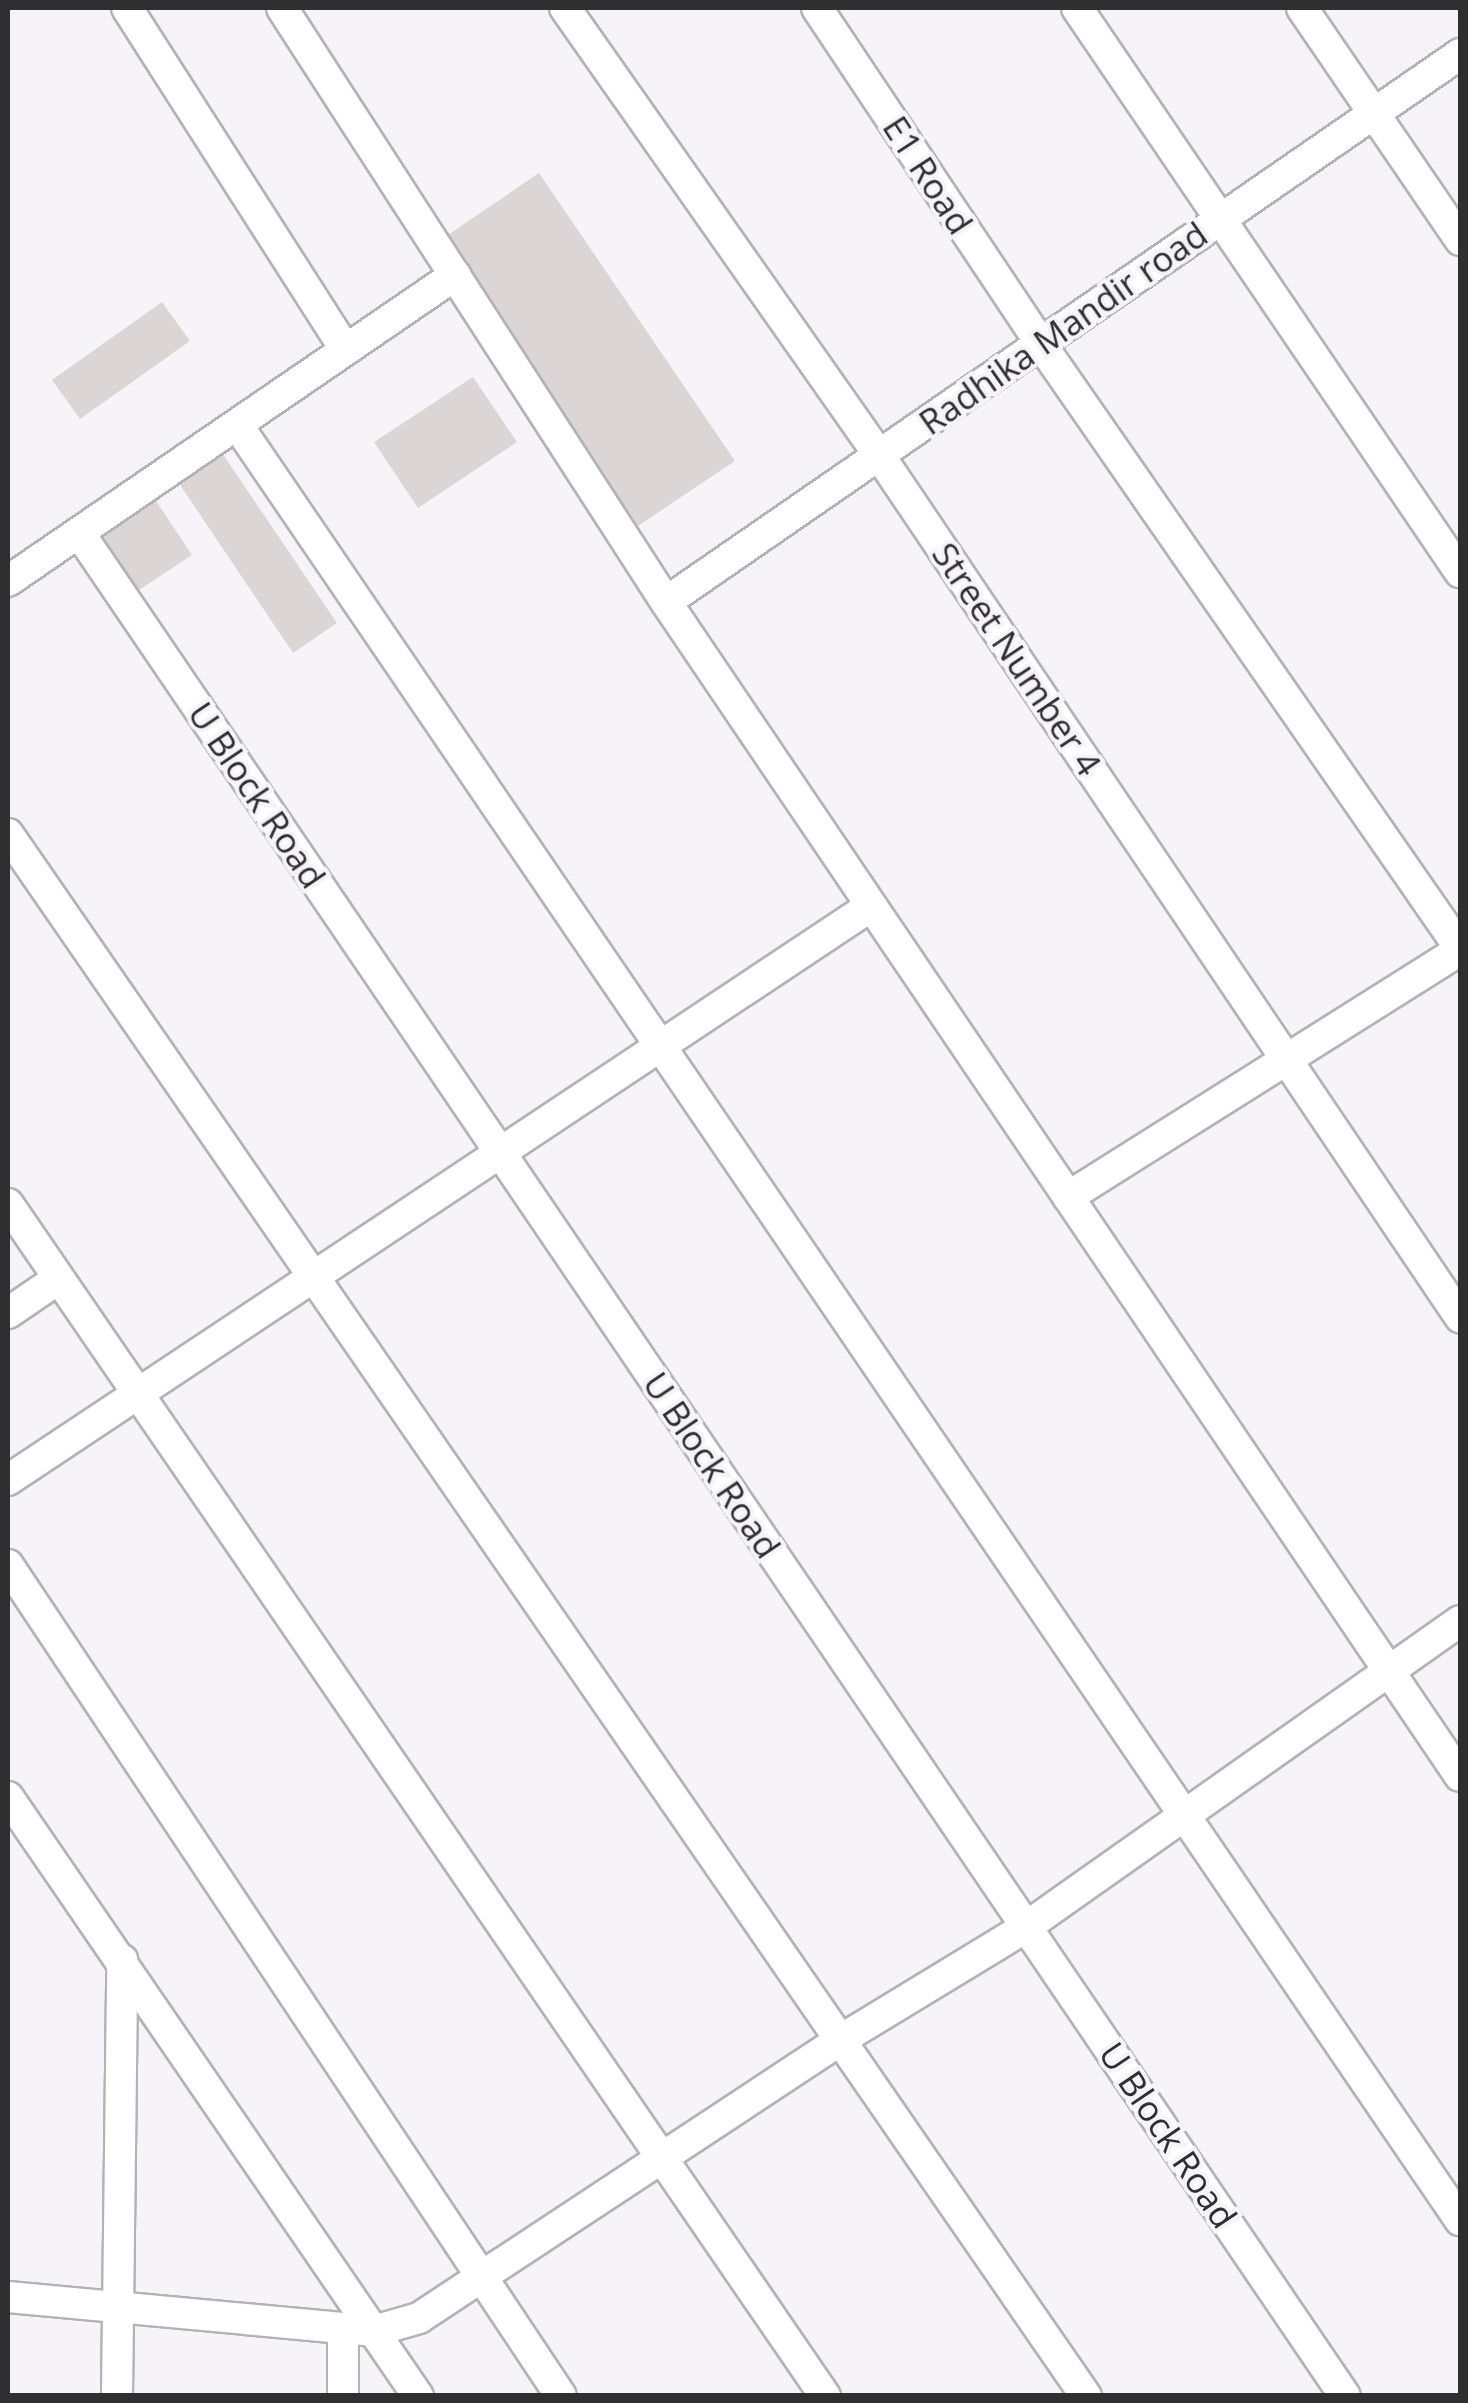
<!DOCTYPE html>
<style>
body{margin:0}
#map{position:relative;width:1468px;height:2403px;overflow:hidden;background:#f6f4f8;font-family:"Open Sans",sans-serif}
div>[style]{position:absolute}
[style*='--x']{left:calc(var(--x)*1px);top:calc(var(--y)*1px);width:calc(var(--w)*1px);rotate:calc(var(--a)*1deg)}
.building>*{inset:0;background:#dbd6d5}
.roads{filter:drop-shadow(2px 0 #b4b2b6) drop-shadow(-2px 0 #b4b2b6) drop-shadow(0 2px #b4b2b6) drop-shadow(0 -2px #b4b2b6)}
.street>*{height:30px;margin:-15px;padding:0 15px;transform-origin:15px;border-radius:15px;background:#fff}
span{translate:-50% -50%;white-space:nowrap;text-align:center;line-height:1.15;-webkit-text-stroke:8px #f6f4f8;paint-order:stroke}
.street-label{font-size:35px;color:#2f2e30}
.frame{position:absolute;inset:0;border:10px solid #2f2e30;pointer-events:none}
</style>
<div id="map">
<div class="building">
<div style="clip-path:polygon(539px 173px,735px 461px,638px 526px,442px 239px)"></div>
<div style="clip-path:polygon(162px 302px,190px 341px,80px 419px,52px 380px)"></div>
<div style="clip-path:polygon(473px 377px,517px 442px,418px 508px,374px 442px)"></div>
<div style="clip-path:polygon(218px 447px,337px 623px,293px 653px,174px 476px)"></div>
<div style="clip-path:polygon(156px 501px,192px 555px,136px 592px,100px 539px)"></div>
</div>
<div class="roads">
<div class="street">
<div style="--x:127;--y:8;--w:405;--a:57.4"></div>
<div style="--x:282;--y:8;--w:707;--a:57.12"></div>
<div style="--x:666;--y:602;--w:1417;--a:55.93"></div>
<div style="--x:565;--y:8;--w:546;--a:54.91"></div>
<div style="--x:879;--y:455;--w:1040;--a:56.02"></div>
<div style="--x:817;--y:8;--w:402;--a:56.3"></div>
<div style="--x:1040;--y:343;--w:736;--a:55.23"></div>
<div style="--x:1077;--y:8;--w:682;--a:55.82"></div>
<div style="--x:1302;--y:8;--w:281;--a:55.7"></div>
<div style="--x:238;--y:426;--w:2171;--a:55.74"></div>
<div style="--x:80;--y:534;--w:2251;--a:55.81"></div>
<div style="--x:8;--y:581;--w:542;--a:-34.39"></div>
<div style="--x:666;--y:602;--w:965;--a:-34.61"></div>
<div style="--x:8;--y:834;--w:1898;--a:55.39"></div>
<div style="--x:1068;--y:1197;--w:463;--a:-32.2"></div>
<div style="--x:8;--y:1204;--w:1445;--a:55.57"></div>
<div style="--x:8;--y:1313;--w:60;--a:-34.2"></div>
<div style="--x:8;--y:1480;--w:1036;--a:-33.63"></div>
<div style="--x:8;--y:1565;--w:998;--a:56.36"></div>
<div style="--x:8;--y:1797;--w:726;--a:55.61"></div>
<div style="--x:8;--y:2297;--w:368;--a:5.3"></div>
<div style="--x:374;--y:2331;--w:47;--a:-16.1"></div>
<div style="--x:419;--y:2318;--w:507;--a:-33.41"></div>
<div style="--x:842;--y:2039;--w:215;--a:-31.3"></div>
<div style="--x:1026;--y:1927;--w:531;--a:-35.19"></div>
<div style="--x:343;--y:2330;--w:66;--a:90"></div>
<div style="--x:117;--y:2396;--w:436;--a:-89.3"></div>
</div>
</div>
<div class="street-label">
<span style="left:928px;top:175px;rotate:57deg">E1 Road</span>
<span style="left:1063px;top:328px;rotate:-35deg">Radhika Mandir road</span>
<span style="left:1017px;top:659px;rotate:56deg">Street Number 4</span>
<span style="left:257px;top:795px;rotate:56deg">U Block Road</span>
<span style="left:712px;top:1465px;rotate:56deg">U Block Road</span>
<span style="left:1168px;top:2135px;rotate:56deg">U Block Road</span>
</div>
<div class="frame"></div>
</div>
